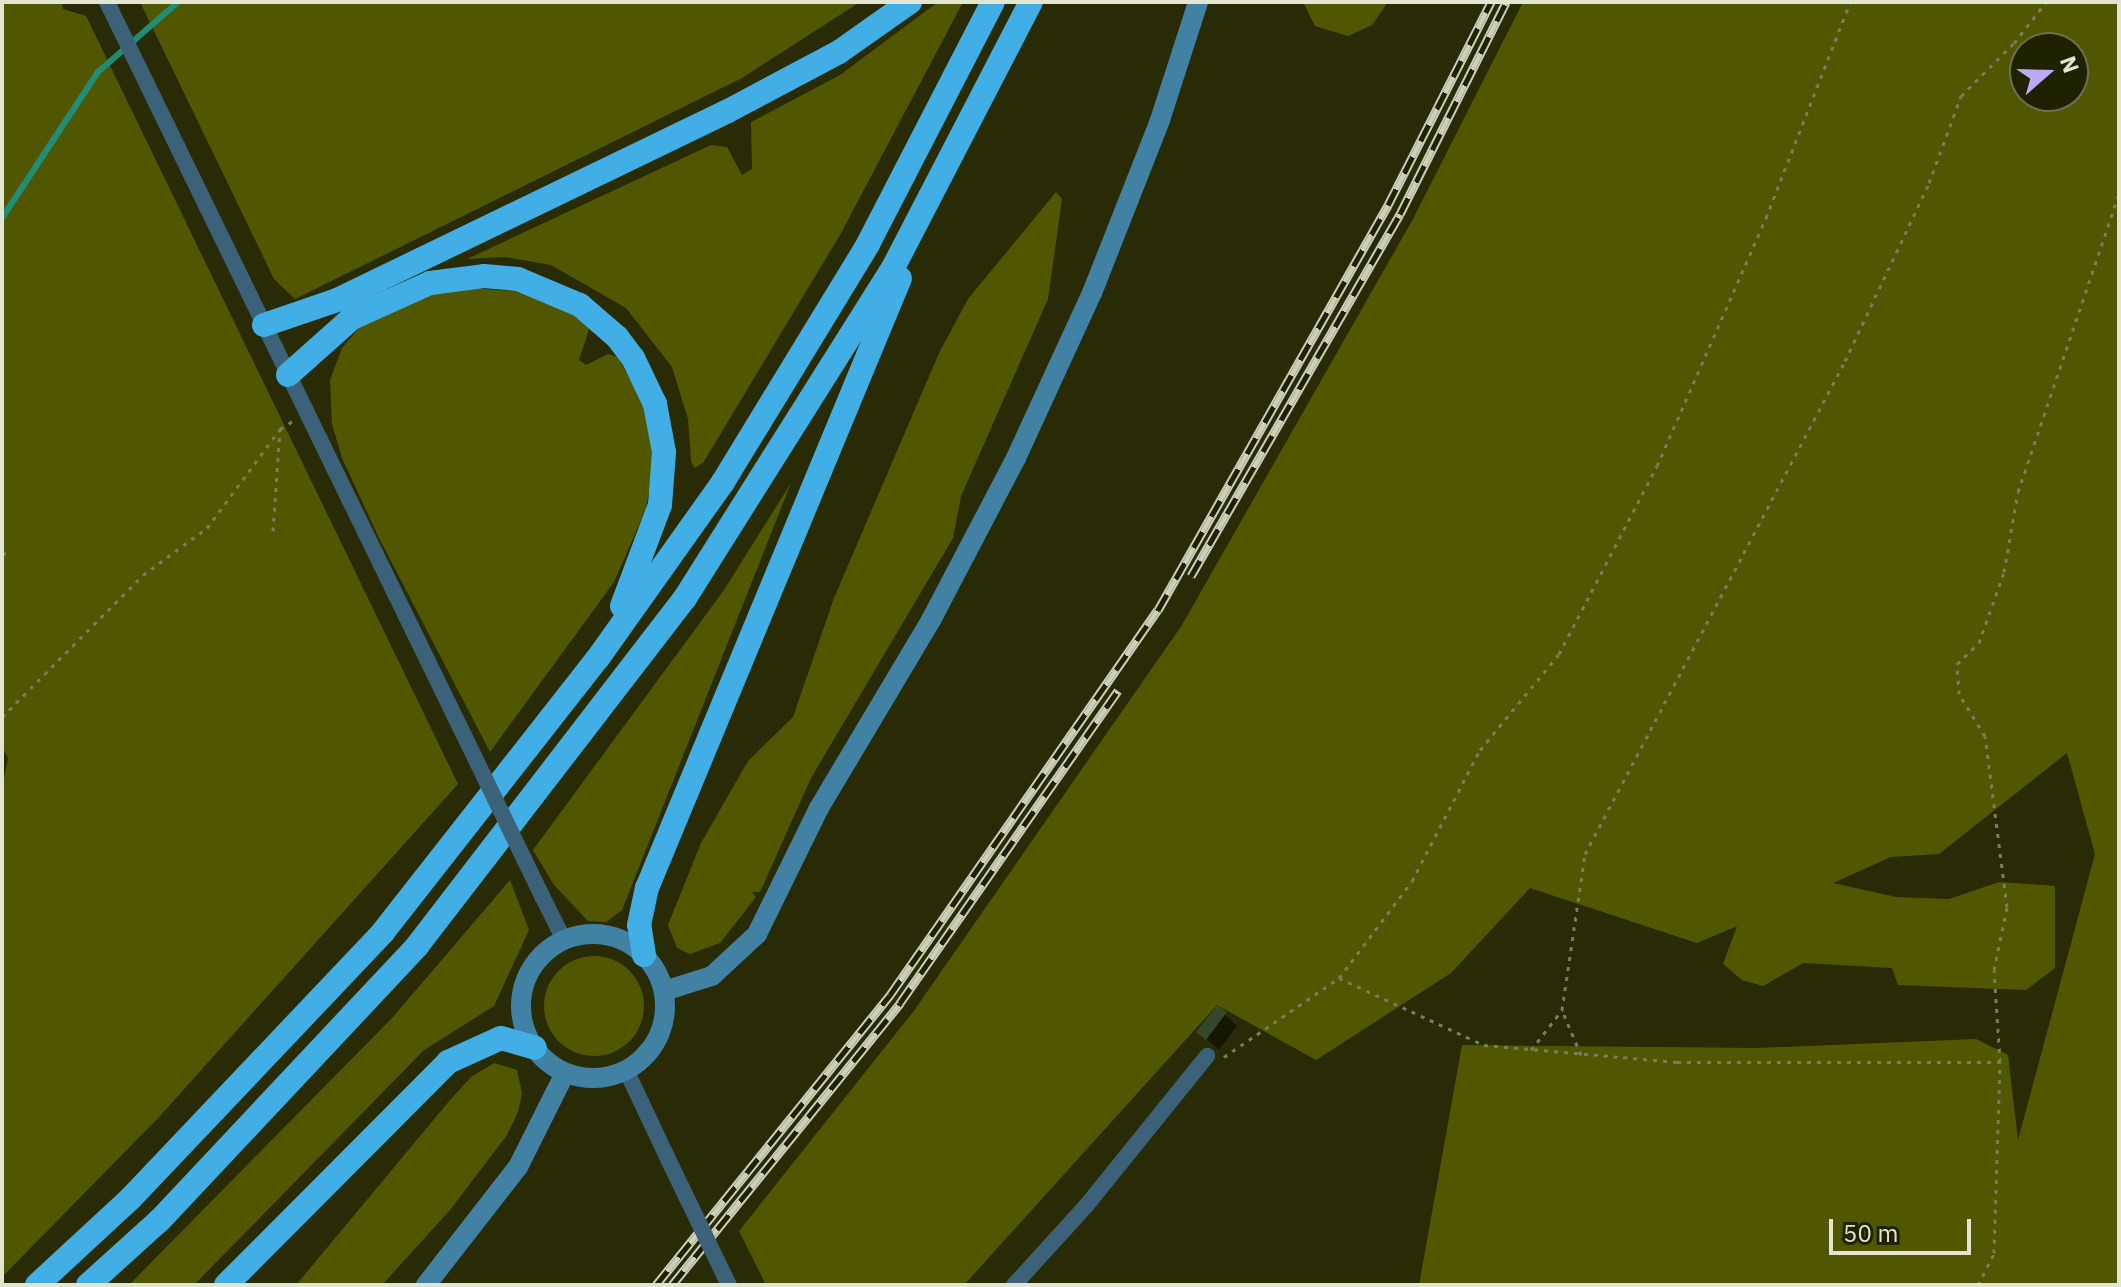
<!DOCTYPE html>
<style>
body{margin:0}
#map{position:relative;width:2121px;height:1287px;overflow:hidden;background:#282b06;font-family:"IBM Plex Sans",sans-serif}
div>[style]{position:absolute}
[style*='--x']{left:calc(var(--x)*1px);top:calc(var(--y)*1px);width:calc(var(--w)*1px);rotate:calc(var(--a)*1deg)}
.green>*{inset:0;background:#515701}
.round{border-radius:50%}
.shadow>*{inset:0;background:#0007}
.stream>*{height:6px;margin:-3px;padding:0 3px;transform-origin:3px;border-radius:3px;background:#208d76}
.building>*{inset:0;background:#344728}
.path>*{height:3px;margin-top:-1.5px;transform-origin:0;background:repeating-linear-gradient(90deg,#797c5e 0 4px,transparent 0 10px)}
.street>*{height:16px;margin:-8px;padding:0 8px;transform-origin:8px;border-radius:8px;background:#3b6278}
.secondary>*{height:20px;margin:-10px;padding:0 10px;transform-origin:10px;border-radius:10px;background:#4081a4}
.secondary>.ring{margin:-10px;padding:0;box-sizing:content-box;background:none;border:20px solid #4081a4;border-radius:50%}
.highway>*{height:24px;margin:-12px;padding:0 12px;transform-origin:12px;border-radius:12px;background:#41afe6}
.rail>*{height:9px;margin-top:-4.5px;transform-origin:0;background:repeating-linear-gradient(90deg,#1f2200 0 18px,#cccfb8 0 36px);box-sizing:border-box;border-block:2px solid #cccfb8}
.street-bridge>*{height:16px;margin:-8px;padding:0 8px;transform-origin:8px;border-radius:8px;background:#3b6278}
span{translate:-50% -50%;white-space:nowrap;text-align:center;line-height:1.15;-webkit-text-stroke:7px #1f2200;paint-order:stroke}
.frame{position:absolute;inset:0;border:4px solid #e2e5d0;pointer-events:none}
.north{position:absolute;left:2009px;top:32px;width:80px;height:80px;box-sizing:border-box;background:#1f2200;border:2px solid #6d7053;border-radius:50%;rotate:70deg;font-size:22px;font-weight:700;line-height:32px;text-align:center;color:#e2e5d0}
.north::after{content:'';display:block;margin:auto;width:28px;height:36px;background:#bcaaf6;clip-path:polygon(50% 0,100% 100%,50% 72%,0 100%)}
.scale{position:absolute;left:1829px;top:1219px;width:142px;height:36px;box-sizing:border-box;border:4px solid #e2e5d0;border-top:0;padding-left:10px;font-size:24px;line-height:28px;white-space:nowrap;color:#e2e5d0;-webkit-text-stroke:6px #1f2200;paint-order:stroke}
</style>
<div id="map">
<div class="green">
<div style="clip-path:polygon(2px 2px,62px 2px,63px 9px,86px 16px,458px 784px,159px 1117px,2px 1277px,2px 789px,8px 758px,2px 747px)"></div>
<div style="clip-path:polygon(140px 2px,860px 2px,742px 78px,295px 299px,274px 279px)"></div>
<div style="clip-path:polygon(938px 2px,963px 2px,840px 235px,703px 463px,694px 468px,691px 460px,688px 419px,672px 367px,626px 308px,551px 265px,505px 257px,467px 259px,711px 145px,727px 147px,742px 175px,752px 169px,751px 122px,840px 75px)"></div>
<div style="clip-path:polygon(1303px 2px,1388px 2px,1372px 25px,1348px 36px,1315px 26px)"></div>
<div style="clip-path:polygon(evenodd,1523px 2px,2119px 2px,2119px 1285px,1419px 1285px,1462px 1045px,1757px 1048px,1976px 1039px,2008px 1055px,2018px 1140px,2095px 854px,2067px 753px,1939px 854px,1891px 857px,1833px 883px,1896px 897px,1949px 899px,1999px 882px,2055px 886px,2055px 968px,2026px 990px,1898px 985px,1892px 968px,1803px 963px,1763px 986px,1742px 980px,1723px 964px,1737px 926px,1697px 943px,1530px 888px,1451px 973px,1316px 1060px,1217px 1005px,964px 1285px,766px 1285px,739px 1231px,913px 1012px,1182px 625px,1413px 219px,1523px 2px,2025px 48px,2073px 48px,2073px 96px,2025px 96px,2025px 48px)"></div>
<div style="clip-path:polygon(1056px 192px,1062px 199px,1048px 299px,961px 496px,953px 538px,811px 778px,760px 892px,752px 892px,756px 897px,720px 943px,690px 954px,677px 948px,668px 925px,701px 843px,748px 761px,793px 717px,834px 598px,939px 353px,968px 299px)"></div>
<div style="clip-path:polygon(455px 287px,530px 292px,559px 304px,590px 326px,579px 360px,586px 365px,608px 354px,618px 357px,648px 413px,654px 459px,646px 509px,614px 582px,490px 752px,379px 538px,342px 458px,332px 424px,330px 380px,342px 348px,360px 327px,399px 305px)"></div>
<div style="clip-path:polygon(791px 483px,622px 910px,606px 922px,588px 921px,554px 885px,533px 850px,724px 590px)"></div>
<div style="clip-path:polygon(510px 880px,529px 930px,494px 1006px,424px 1050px,194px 1285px,129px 1285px,393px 1017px)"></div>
<div class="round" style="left:544px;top:956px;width:100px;height:100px"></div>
<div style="clip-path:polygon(494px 1063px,517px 1070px,522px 1093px,518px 1112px,507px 1135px,450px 1210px,382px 1285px,296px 1285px,450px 1100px,471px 1077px)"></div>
</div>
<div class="shadow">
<div style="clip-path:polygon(1225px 1014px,1237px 1026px,1219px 1050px,1199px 1032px)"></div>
</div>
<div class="stream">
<div style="--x:2;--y:218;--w:175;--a:-56.7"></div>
<div style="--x:98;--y:72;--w:106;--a:-41.2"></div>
</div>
<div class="building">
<div style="clip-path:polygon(1217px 1005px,1227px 1012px,1206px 1040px,1196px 1032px)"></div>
</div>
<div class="path">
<div style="--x:273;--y:531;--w:102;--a:-86.1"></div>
<div style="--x:2;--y:554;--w:4;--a:-14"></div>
<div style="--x:2;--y:717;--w:200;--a:-45.2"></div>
<div style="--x:143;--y:575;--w:79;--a:-36.3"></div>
<div style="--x:207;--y:528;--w:123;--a:-53.6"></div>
<div style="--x:280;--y:429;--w:15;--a:-32"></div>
<div style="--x:1339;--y:978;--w:121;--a:-53"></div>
<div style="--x:1412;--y:881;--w:148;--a:-62.6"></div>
<div style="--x:1480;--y:750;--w:124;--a:-50.5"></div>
<div style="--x:1559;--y:654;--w:212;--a:-62.5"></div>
<div style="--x:1657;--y:466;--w:271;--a:-66.3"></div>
<div style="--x:1766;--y:218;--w:232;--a:-68.7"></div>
<div style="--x:1531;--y:1050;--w:51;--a:-52.2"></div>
<div style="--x:1581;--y:1055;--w:49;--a:-112.9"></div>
<div style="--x:1562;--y:1010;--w:158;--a:-81.6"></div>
<div style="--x:1585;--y:854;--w:557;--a:-62.19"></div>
<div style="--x:1845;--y:361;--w:197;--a:-64.7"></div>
<div style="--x:1929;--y:183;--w:93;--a:-69.8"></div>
<div style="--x:1961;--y:96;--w:75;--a:-45"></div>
<div style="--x:2014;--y:43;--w:52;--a:-52"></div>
<div style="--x:1224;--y:1057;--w:140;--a:-34.5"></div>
<div style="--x:1339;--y:978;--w:160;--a:24.8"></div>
<div style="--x:1484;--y:1045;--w:194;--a:5"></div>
<div style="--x:1677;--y:1062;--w:323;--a:0"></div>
<div style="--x:2000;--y:1062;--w:92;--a:-93.7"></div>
<div style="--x:1994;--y:970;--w:64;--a:-78.3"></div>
<div style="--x:2007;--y:907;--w:172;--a:-97.3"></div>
<div style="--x:1985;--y:736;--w:49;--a:-121.8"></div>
<div style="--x:1959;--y:694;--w:30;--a:-94"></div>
<div style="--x:1957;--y:664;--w:30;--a:-44"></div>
<div style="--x:1979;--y:643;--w:75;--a:-70.6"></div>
<div style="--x:2004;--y:572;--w:81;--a:-80.1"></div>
<div style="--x:2018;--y:492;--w:316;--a:-71.3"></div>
<div style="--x:1978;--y:1285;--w:36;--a:-63"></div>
<div style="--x:1994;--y:1253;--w:191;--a:-88.2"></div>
</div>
<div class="street">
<div style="--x:107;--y:2;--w:806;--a:64.04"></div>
<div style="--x:543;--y:898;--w:47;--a:63.4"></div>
<div style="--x:626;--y:1070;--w:98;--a:64.7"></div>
<div style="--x:1014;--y:1285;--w:107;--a:-47.7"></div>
<div style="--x:1086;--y:1206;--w:193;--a:-51.1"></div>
</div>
<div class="secondary">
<div class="ring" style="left:521px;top:934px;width:124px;height:124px"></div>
<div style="--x:664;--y:991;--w:50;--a:-17.4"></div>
<div style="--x:712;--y:976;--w:62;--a:-43"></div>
<div style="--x:757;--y:934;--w:140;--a:-63.8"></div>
<div style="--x:819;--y:808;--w:219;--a:-59.2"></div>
<div style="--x:931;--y:620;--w:183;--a:-62.3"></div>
<div style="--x:1016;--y:458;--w:182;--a:-65.3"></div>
<div style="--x:1092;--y:293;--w:186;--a:-68.5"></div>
<div style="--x:1160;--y:120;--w:124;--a:-72.1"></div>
<div style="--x:426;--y:1285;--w:150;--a:-52.1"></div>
<div style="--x:518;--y:1167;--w:105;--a:-63.4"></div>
</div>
<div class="highway">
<div style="--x:264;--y:325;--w:77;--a:-18.9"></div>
<div style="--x:337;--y:300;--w:434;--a:-25.8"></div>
<div style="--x:728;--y:111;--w:126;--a:-28"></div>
<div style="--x:839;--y:52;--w:87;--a:-35.2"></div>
<div style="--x:288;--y:375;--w:86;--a:-41.7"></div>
<div style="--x:352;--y:318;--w:85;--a:-24.2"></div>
<div style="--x:430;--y:283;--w:54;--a:-7.4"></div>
<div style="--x:484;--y:276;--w:34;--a:5"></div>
<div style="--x:518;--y:279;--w:67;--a:22.8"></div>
<div style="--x:580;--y:305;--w:49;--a:40.9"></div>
<div style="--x:617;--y:337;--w:26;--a:53"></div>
<div style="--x:633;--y:358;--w:51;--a:64.4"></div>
<div style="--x:655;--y:404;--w:49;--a:79.4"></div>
<div style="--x:664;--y:452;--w:53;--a:94.3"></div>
<div style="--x:660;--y:505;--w:108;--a:110.6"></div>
<div style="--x:644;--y:955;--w:30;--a:-99"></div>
<div style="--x:639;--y:925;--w:38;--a:-78"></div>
<div style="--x:647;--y:888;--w:660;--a:-67.47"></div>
<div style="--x:37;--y:1285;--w:127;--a:-42.8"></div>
<div style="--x:130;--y:1199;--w:368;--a:-46.5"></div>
<div style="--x:383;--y:932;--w:348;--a:-51.9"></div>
<div style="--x:598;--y:658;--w:216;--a:-54.6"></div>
<div style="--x:723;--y:482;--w:279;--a:-58.6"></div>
<div style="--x:868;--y:244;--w:272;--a:-62.7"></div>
<div style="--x:88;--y:1285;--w:97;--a:-42.1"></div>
<div style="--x:160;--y:1220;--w:376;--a:-46.8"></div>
<div style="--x:417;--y:946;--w:439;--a:-52.4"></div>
<div style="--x:685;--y:598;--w:392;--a:-57.8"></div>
<div style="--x:894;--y:266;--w:297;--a:-62.6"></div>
<div style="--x:226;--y:1285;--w:315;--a:-45.1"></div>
<div style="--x:448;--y:1062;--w:58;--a:-24.4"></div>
<div style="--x:501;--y:1038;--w:35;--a:16"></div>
</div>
<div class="rail">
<div style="--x:1191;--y:576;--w:418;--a:-60"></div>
<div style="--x:1400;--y:214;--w:237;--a:-63.4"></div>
<div style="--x:656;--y:1285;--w:373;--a:-51.1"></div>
<div style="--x:890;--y:995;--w:469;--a:-55.2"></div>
<div style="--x:1158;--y:610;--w:466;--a:-60.4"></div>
<div style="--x:1388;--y:205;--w:228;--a:-63.1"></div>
<div style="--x:672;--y:1285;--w:363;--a:-51"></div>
<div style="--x:900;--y:1003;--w:381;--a:-55.1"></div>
</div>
<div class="street-bridge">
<div style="--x:460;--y:727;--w:190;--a:64.1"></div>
<div style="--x:668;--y:1159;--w:140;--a:64.2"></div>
</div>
<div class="frame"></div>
<div class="north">N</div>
<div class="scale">50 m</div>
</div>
